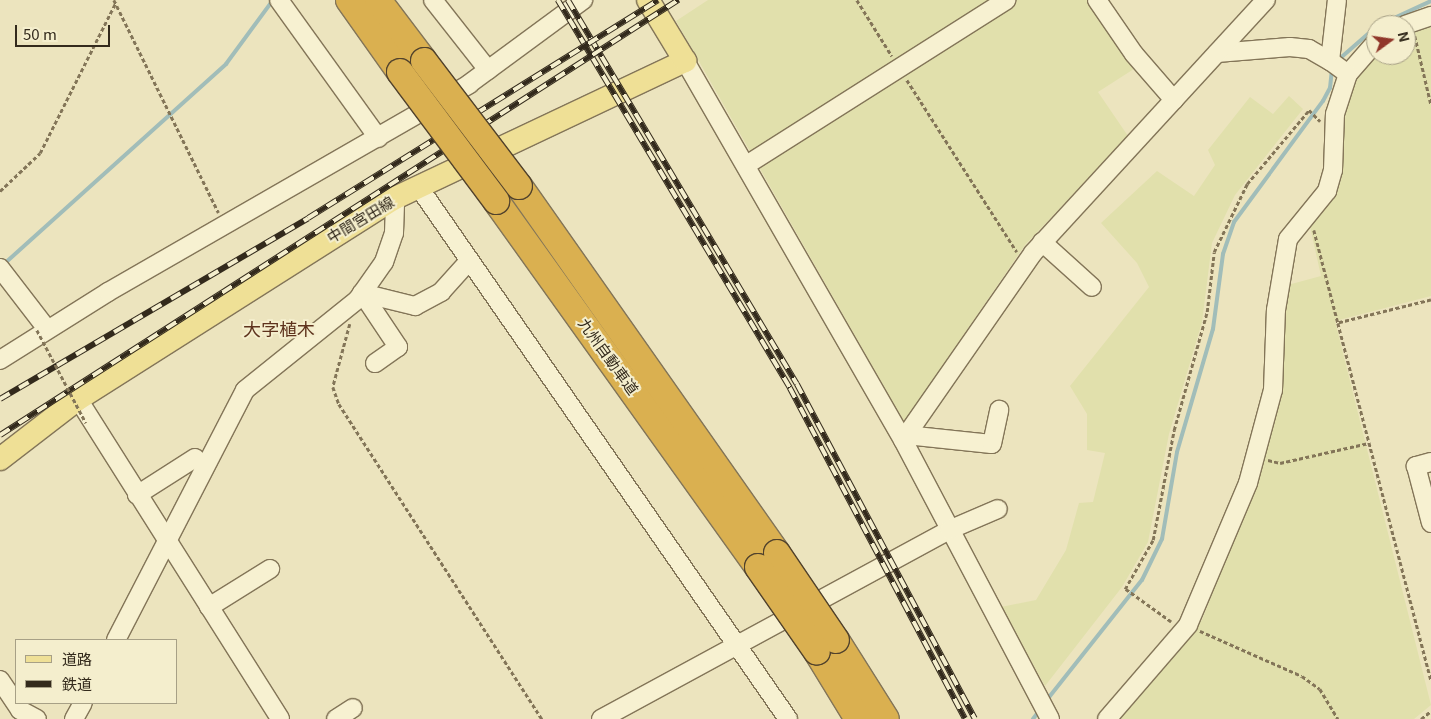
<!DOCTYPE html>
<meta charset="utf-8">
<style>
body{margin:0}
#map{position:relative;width:1431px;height:719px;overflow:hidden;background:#ece4be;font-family:Georgia,"Noto Sans JP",serif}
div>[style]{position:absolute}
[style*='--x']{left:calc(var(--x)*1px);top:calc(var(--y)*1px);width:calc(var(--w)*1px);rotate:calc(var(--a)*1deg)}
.farmland>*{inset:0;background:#e1e0ac}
.stream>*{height:4px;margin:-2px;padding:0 2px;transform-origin:2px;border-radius:2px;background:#a1bdb9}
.path>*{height:2.5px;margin-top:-1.25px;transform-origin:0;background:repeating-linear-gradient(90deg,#837558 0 4px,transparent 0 6.5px)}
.roads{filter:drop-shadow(1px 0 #837558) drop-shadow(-1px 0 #837558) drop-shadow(0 1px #837558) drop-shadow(0 -1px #837558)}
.minor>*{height:18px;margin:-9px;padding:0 9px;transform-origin:9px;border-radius:9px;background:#f7f1d1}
.major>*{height:22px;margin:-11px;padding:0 11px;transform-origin:11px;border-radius:11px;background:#efe096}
.highway>*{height:26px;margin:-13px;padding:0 13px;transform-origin:13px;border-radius:13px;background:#dab050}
.rail>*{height:5.5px;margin-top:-2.75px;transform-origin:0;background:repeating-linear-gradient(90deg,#f4eecd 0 11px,#332a1c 0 22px);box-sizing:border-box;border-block:1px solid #332a1c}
.path-bridge>*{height:2.5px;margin-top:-1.25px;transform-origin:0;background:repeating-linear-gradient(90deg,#837558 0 4px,transparent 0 6.5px)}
.bridges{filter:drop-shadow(1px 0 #51422c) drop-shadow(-1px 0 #51422c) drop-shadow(0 1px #51422c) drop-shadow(0 -1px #51422c)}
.highway-bridge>*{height:26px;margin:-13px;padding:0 13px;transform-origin:13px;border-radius:13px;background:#dab050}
span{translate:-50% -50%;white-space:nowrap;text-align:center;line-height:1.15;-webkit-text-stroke:4px #f4eecd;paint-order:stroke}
.street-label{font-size:15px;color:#332a1c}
.quarter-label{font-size:18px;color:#5e331d}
.legend{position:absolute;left:15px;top:639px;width:162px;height:65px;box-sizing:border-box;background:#f4eecd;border:1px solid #a7a086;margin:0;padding:6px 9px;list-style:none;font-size:15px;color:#332a1c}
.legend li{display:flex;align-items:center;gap:10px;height:25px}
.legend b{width:25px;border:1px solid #a7a086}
.north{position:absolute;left:1366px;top:15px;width:50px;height:50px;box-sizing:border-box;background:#f4eecd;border:1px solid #a7a086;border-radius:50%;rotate:76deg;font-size:14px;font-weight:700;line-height:20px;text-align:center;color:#332a1c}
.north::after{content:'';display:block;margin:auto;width:18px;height:22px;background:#90372a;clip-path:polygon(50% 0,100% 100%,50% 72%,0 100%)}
.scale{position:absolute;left:15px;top:25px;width:95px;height:22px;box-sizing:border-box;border:2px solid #332a1c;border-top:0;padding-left:6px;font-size:15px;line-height:18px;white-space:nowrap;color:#332a1c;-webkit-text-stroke:4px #f4eecd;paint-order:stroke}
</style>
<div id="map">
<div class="farmland">
<div style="clip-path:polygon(708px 0,1091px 0,1137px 67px,1098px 92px,1128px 136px,1025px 245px,904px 422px,676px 21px)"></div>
<div style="clip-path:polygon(1431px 20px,1431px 296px,1335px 321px,1431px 705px,1414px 719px,1116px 719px,1202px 620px,1260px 467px,1279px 395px,1284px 286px,1321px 276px,1309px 222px,1351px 83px,1376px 55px,1406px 55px,1406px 30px)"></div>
<div style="clip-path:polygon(1289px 96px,1303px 109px,1235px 195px,1212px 243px,1202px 322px,1169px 434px,1148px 542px,1122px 587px,1045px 686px,1001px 607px,1036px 600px,1066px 550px,1079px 503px,1093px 502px,1105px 453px,1087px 450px,1087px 414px,1070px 386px,1149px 287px,1137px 263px,1101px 223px,1157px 171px,1194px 196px,1215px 165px,1208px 150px,1250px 97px,1273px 114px)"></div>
</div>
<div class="stream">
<div style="--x:1379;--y:25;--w:57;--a:-24.8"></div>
<div style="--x:1337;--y:61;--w:52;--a:-41.1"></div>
<div style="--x:4;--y:264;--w:299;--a:-42"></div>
<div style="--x:226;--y:64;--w:79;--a:-53.7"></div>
<div style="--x:1046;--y:701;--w:154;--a:-51.6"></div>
<div style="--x:1142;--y:580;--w:46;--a:-64"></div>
<div style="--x:1162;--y:539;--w:88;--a:-80.2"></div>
<div style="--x:1177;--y:452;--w:128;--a:-73.7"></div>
<div style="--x:1213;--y:329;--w:76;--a:-82.4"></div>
<div style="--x:1223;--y:254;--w:34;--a:-71"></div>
<div style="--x:1234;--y:222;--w:150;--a:-53.7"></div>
<div style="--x:1323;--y:101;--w:15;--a:-62"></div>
<div style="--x:1330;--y:88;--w:19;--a:-84"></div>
<div style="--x:1033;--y:719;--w:10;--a:-53"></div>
</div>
<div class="path">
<div style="--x:114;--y:0;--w:237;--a:63.8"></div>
<div style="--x:857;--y:0;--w:66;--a:58"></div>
<div style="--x:1415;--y:36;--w:70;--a:76.8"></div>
<div style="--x:907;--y:80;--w:204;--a:57.4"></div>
<div style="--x:0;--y:191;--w:55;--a:-43.5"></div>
<div style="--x:40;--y:153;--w:169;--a:-63.3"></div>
<div style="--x:1314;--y:230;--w:96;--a:75.5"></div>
<div style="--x:1431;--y:300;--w:96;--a:166.1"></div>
<div style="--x:1338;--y:323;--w:369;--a:75.4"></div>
<div style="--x:350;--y:324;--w:65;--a:105.1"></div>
<div style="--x:333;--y:387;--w:18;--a:71"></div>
<div style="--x:339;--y:404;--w:375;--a:57.2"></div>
<div style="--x:1268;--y:460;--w:12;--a:14"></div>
<div style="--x:1280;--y:463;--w:91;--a:-12.7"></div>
<div style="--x:1171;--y:622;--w:57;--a:-144.3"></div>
<div style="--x:1125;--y:589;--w:56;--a:-60.3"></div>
<div style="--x:1153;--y:540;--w:112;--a:-79.2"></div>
<div style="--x:1174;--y:430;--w:123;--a:-74.4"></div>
<div style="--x:1207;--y:312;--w:60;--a:-83.3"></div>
<div style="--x:1214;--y:252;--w:76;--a:-64.1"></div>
<div style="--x:1247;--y:184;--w:97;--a:-50"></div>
<div style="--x:1309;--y:110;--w:16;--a:45"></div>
<div style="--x:1200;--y:631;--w:111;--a:23.8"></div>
<div style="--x:1302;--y:676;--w:22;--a:36"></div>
<div style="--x:1320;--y:689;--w:35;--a:59"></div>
<div style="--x:1421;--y:719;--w:13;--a:-39"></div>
</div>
<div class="roads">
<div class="minor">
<div style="--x:279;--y:0;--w:170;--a:54.3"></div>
<div style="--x:433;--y:0;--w:89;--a:51.8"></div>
<div style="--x:1097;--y:0;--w:65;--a:55.6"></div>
<div style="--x:1134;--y:54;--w:61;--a:49"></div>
<div style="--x:1405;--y:25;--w:28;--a:-19"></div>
<div style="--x:1217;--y:53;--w:73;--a:-4.7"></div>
<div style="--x:1290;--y:47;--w:19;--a:6"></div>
<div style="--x:1309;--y:49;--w:24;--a:30"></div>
<div style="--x:685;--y:61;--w:437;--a:60.1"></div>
<div style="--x:903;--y:440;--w:315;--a:62.2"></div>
<div style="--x:1348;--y:74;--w:43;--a:-48.8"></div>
<div style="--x:748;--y:164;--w:306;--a:-32.4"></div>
<div style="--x:418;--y:186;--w:649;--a:55.23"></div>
<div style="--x:1042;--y:242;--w:67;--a:42"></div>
<div style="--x:0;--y:268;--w:77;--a:52.4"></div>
<div style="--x:362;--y:293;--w:55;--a:13.8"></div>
<div style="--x:415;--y:306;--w:30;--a:-28"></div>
<div style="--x:441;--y:292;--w:42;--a:-47.9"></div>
<div style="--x:362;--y:293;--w:65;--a:56.3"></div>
<div style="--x:398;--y:347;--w:28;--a:145"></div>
<div style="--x:0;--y:360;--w:128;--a:-32.2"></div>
<div style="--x:108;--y:292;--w:417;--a:-29.9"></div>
<div style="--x:469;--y:84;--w:142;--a:-36.4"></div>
<div style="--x:78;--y:399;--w:378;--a:57.7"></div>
<div style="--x:906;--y:435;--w:86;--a:6"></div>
<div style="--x:992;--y:444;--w:35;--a:-78"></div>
<div style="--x:903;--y:440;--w:228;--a:-55.2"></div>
<div style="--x:1033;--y:253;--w:344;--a:-47.4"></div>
<div style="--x:1431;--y:462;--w:16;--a:165"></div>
<div style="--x:1416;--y:466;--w:59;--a:75.3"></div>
<div style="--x:137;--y:495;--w:69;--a:-32.5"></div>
<div style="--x:209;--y:607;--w:72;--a:-31.9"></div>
<div style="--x:116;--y:640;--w:281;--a:-62.7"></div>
<div style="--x:245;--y:390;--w:145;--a:-38.8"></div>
<div style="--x:358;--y:299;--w:45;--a:-54.9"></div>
<div style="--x:384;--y:262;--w:31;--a:-71"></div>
<div style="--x:394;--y:233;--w:35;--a:-88"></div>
<div style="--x:0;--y:680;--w:36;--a:56"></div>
<div style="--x:20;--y:710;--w:19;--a:28"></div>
<div style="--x:74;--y:719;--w:18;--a:-61"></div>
<div style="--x:336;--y:719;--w:20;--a:-33"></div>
<div style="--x:601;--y:719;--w:396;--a:-28.5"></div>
<div style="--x:949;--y:530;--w:53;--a:-23.2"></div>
<div style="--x:1107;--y:719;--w:124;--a:-49.2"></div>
<div style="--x:1188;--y:625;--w:154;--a:-67.1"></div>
<div style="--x:1248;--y:483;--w:96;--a:-75"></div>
<div style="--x:1273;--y:390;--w:80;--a:-87.9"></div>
<div style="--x:1276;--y:310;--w:72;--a:-80.4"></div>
<div style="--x:1288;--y:239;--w:62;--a:-50.9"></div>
<div style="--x:1327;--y:191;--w:22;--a:-74"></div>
<div style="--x:1333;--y:170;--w:56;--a:-88"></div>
<div style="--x:1335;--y:114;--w:42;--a:-72"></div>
<div style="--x:1348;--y:74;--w:22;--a:-144"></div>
<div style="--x:1330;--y:61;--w:61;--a:-83.5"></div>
</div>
<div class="major">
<div style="--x:0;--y:459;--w:98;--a:-37.6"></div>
<div style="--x:78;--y:399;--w:375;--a:-32.4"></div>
<div style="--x:395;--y:198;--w:321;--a:-25.3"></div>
<div style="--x:685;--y:61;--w:71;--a:-121.2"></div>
</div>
<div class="highway">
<div style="--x:349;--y:0;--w:88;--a:54.7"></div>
<div style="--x:378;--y:0;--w:76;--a:53"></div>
<div style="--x:519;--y:186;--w:449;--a:54.9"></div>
<div style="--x:496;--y:201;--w:450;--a:54.4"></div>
<div style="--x:836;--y:640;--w:93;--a:57.7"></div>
<div style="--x:817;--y:652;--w:79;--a:58.5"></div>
</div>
</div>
<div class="rail">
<div style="--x:558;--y:0;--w:452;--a:59.1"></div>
<div style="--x:790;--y:388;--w:374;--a:62.1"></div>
<div style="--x:568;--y:0;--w:447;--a:59.2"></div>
<div style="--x:797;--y:384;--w:379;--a:62"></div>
<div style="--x:0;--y:399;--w:357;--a:-30.4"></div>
<div style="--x:308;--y:218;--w:412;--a:-31.9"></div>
<div style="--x:0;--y:435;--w:806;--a:-32.68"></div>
</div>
<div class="path-bridge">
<div style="--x:37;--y:330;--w:105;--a:62.2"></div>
</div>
<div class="bridges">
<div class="highway-bridge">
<div style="--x:424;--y:61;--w:157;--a:52.8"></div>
<div style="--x:400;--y:72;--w:161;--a:53.3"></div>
<div style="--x:777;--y:553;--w:105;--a:55.9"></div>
<div style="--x:758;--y:567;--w:103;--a:55.2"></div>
</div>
</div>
<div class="street-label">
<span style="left:360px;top:219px;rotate:-31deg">中間宮田線</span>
<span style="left:609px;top:356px;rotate:54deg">九州自動車道</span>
</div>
<div class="quarter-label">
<span style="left:279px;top:328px">大字植木</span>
</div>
<ul class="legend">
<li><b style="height:6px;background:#efe096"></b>道路</li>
<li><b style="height:6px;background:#332a1c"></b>鉄道</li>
</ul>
<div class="north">N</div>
<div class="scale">50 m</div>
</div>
